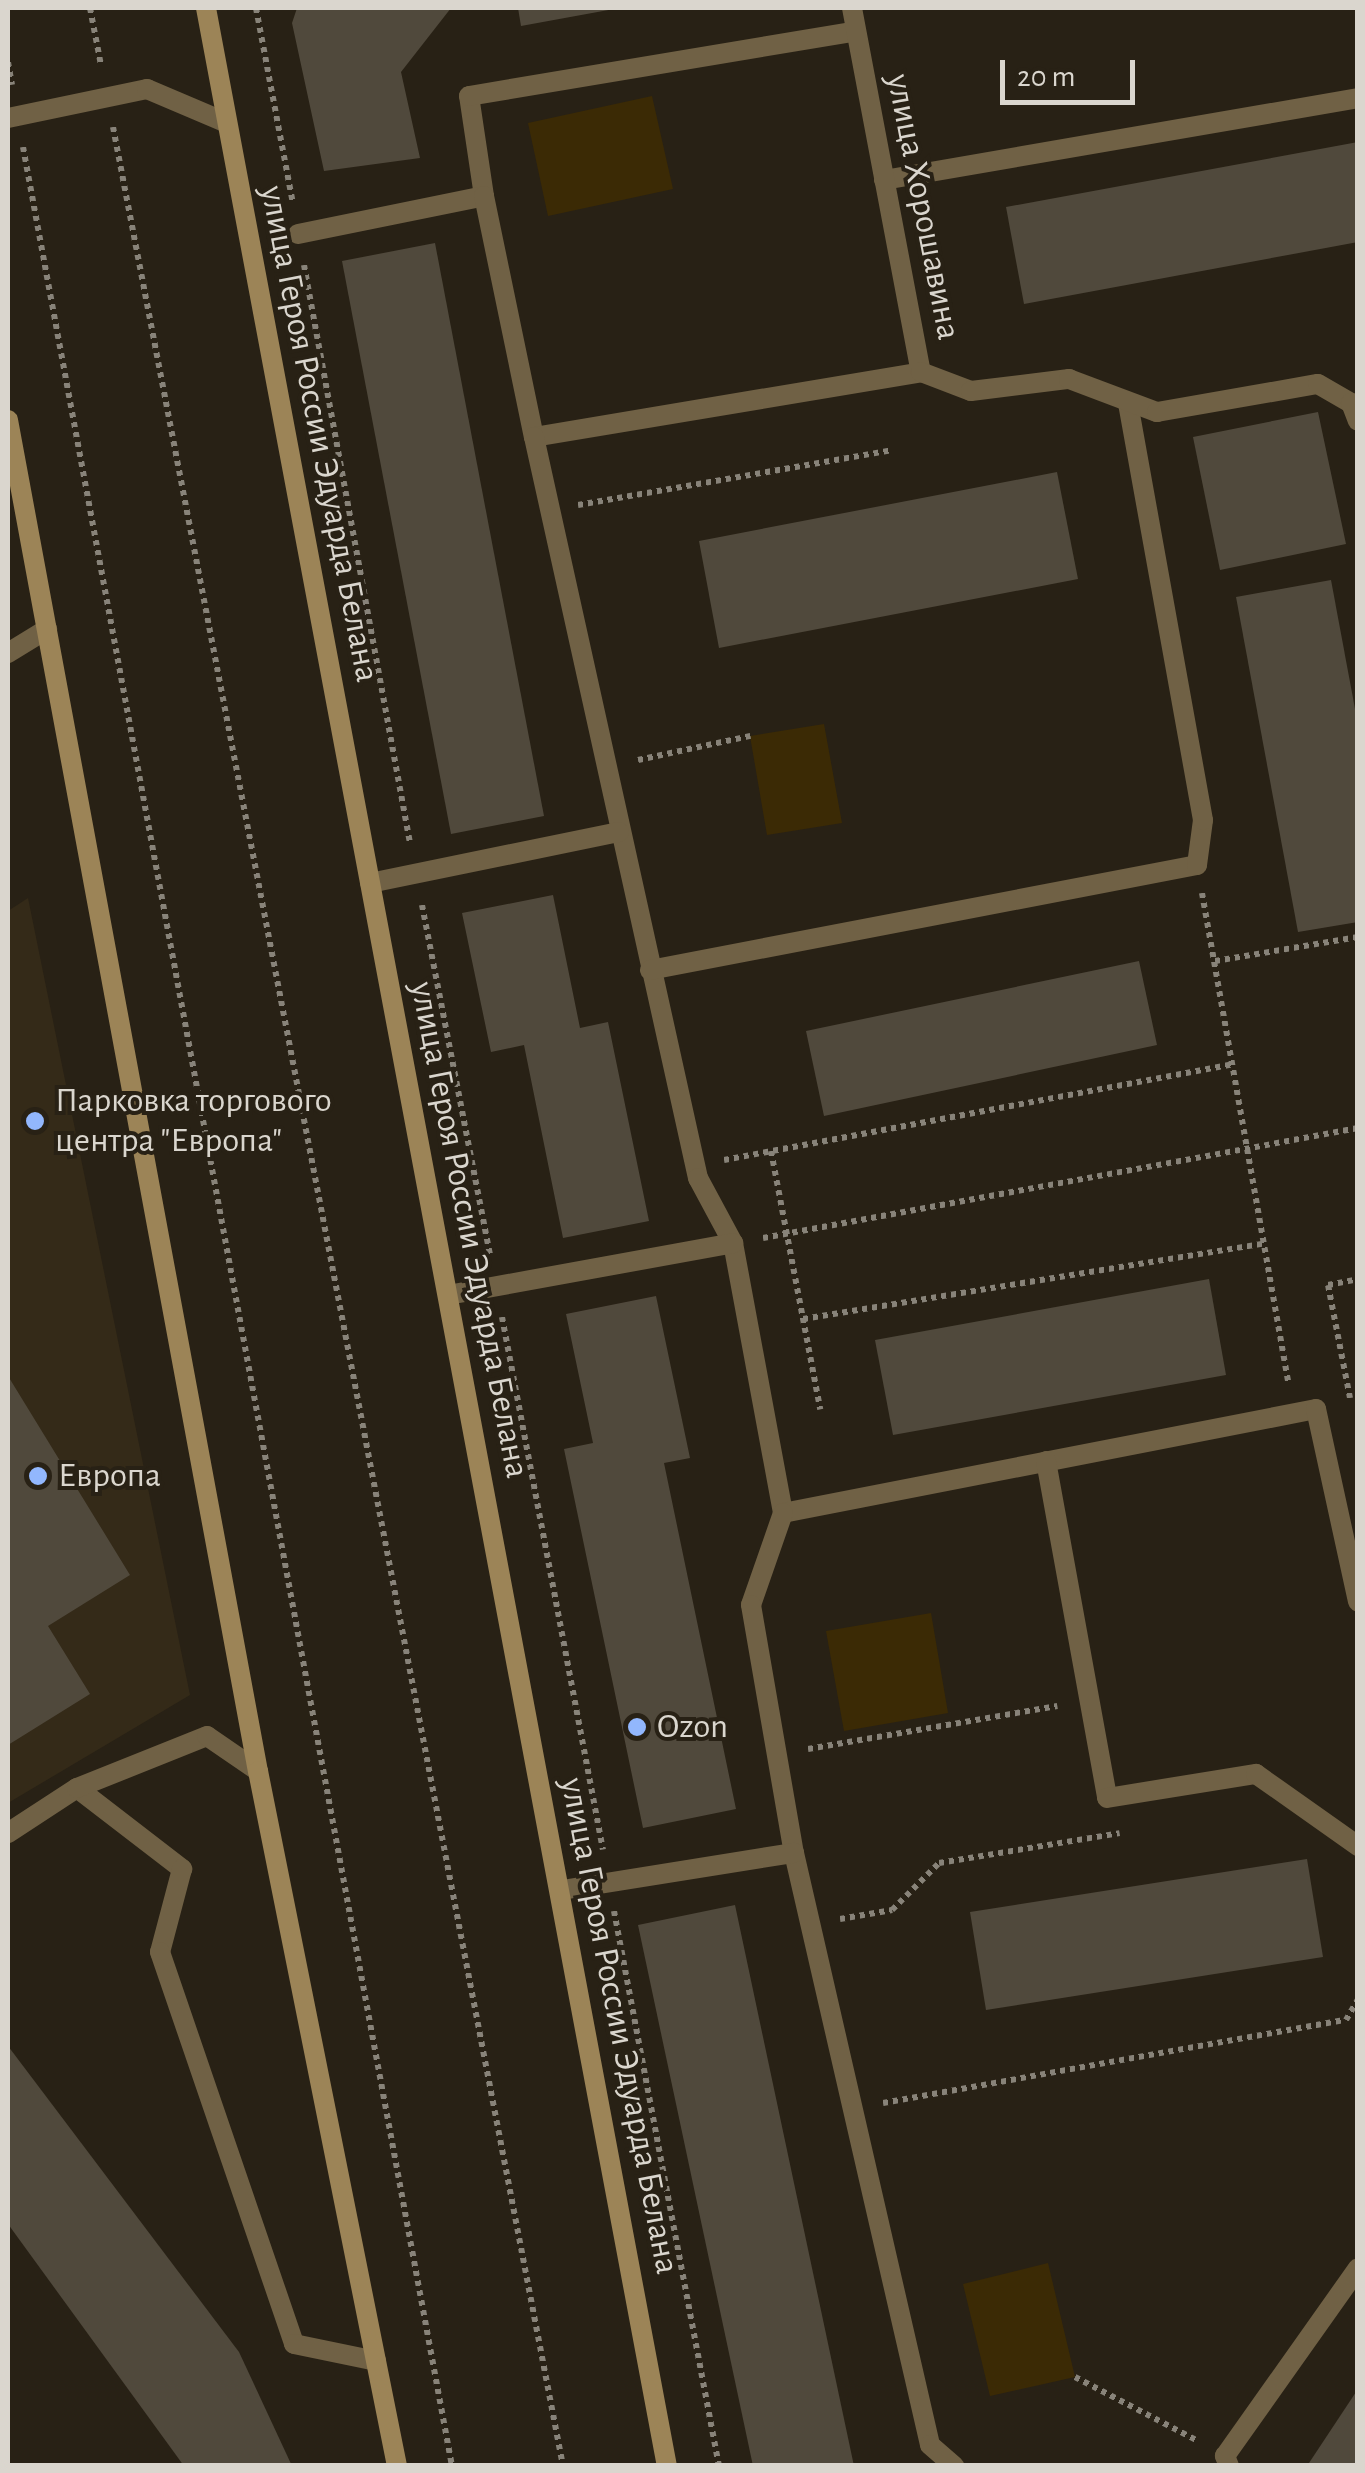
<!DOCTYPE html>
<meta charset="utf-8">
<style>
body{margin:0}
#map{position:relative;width:1365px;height:2473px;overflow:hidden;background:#282115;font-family:"Alegreya Sans",sans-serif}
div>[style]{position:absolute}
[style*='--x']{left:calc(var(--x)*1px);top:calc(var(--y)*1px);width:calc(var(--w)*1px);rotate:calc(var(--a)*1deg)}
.built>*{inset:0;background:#342a18}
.green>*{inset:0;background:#3b2a05}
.building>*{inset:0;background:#50493c}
.path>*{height:6px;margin-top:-3px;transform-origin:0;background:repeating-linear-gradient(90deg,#888379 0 5px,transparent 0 10px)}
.lane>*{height:20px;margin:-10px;padding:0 10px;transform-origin:10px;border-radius:10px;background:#706145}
.street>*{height:20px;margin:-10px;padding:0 10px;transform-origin:10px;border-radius:10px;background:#706145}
.secondary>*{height:20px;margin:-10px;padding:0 10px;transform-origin:10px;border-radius:10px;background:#9c8457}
.dots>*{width:28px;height:28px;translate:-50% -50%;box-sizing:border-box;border:5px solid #282115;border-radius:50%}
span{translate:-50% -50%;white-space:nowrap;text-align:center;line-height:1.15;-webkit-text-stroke:8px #282115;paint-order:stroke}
.street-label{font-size:35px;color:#dad6ce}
.poi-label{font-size:35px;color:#dad6ce}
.left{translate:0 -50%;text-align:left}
.frame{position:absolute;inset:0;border:10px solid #dad6ce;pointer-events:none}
.scale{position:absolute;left:1000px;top:60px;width:135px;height:45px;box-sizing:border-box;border:5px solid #dad6ce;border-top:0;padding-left:12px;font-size:30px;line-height:35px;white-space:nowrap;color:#dad6ce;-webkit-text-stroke:8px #282115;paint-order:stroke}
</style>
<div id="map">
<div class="built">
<div style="clip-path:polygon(28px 898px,190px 1695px,8px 1803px,8px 911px)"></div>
</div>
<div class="green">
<div style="clip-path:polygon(652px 96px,673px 189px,548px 216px,528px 123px)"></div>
<div style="clip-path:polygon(824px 724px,842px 823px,767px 835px,750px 736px)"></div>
<div style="clip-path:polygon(931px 1613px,948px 1713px,844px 1731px,826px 1631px)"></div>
<div style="clip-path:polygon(1048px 2263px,1075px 2377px,990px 2396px,963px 2284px)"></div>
</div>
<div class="building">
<div style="clip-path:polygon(297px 8px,451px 8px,401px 72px,420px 158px,324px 171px,292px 23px)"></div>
<div style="clip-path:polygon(518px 8px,613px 8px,614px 9px,521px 26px)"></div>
<div style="clip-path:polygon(1358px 142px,1358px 242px,1024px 304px,1006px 207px)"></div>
<div style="clip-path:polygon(435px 243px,544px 816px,451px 834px,342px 261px)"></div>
<div style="clip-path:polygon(1318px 412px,1346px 544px,1220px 570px,1193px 437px)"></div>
<div style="clip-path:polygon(1057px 472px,1078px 579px,719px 648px,699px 541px)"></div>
<div style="clip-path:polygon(1331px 580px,1358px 725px,1358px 922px,1298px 932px,1236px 597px)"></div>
<div style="clip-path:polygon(553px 895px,580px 1028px,608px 1022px,649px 1221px,563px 1238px,524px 1045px,491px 1052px,462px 913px)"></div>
<div style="clip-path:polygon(1139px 961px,1157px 1045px,824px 1116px,806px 1031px)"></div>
<div style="clip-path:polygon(1209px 1279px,1226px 1375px,893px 1435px,875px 1340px)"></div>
<div style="clip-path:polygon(656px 1296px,690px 1458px,664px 1463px,736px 1809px,643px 1828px,564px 1449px,593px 1443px,566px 1314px)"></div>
<div style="clip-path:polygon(8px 1376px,130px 1575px,48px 1626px,90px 1694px,8px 1745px)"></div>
<div style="clip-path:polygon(1307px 1859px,1323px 1957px,986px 2010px,970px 1912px)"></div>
<div style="clip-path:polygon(735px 1905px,854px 2466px,753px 2466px,638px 1925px)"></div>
<div style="clip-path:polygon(8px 2046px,239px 2352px,292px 2466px,184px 2466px,8px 2224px)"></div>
<div style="clip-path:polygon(1358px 2389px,1358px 2466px,1307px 2466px)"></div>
</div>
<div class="path">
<div style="--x:90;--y:8;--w:58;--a:79.1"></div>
<div style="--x:256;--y:8;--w:199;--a:79.3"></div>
<div style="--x:8;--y:62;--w:23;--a:80"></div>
<div style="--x:113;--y:127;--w:2382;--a:79.11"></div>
<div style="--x:23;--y:147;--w:2358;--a:79.52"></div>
<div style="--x:304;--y:265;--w:588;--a:79.61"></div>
<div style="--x:578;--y:505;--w:319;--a:-9.9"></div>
<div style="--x:638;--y:760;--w:115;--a:-12.1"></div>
<div style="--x:1202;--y:893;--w:497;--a:80"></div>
<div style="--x:422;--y:905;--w:358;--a:79"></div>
<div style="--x:1215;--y:961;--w:145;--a:-9.5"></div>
<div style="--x:771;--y:1151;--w:263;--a:79.2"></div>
<div style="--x:724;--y:1160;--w:519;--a:-10.66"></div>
<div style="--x:763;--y:1238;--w:605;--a:-10.47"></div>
<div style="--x:502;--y:1317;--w:542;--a:79.27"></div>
<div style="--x:803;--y:1319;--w:468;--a:-9.3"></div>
<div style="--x:1350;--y:1398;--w:115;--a:-101"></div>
<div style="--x:1328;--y:1285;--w:31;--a:-11"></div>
<div style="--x:808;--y:1749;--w:253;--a:-9.8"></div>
<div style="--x:614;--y:1911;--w:565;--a:79.29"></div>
<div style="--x:840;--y:1919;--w:53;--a:-9.8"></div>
<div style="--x:892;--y:1910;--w:66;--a:-45"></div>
<div style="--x:939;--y:1863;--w:183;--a:-9.4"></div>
<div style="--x:883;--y:2103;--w:470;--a:-10.2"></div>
<div style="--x:1346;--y:2020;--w:24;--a:-60"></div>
<div style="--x:1075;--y:2377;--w:139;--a:27.5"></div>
</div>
<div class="lane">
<div style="--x:884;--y:180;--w:481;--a:-9.8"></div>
<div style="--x:484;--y:196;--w:101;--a:-98.5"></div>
<div style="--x:469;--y:96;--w:392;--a:-9.5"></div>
<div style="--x:298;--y:234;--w:190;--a:-11.5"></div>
<div style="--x:484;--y:196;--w:246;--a:78.3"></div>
<div style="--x:534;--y:437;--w:392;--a:-9.5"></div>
<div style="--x:534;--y:437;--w:759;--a:77.52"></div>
<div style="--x:698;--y:1178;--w:74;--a:61.7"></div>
<div style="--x:733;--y:1243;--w:275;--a:79.5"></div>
<div style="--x:783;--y:1513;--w:543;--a:-11.04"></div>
<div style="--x:1316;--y:1409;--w:197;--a:77.7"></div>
<div style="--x:8;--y:653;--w:46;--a:-31.6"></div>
<div style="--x:370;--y:883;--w:254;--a:-11.6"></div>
<div style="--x:650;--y:970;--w:557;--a:-10.87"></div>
<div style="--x:1197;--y:865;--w:45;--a:-82.4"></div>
<div style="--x:1203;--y:820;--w:424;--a:-100.2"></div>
<div style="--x:448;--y:1295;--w:290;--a:-10.3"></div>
<div style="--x:1046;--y:1461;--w:342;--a:79.7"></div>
<div style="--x:1107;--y:1798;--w:151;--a:-9.2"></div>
<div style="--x:1256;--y:1774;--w:125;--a:35.2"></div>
<div style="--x:783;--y:1513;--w:97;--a:109.2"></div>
<div style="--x:751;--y:1605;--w:252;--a:80.2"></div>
<div style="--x:794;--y:1853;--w:607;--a:77.06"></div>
<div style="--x:930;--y:2445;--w:32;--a:41"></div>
<div style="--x:77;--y:1788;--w:133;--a:37.6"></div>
<div style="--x:182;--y:1869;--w:86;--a:104.8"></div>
<div style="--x:160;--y:1952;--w:414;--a:71.1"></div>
<div style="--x:294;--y:2344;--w:84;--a:11.7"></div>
<div style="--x:8;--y:1833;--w:82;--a:-33.1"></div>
<div style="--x:77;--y:1788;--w:140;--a:-21.8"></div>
<div style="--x:207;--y:1736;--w:62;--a:34.5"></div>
<div style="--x:562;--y:1890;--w:235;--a:-9.1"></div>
</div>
<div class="street">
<div style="--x:852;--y:8;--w:370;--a:79.3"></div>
<div style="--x:921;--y:372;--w:53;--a:20.8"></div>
<div style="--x:971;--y:391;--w:99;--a:-7"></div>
<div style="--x:1069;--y:379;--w:94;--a:20.6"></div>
<div style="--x:1157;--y:412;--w:163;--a:-9.9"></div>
<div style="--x:1318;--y:384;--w:38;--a:30"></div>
<div style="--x:1351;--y:403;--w:19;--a:69"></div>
<div style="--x:8;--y:118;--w:142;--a:-11.8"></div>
<div style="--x:147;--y:89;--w:87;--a:23"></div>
<div style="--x:1229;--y:2466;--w:11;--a:-112"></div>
<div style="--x:1225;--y:2456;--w:230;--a:-54.7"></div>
</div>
<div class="secondary">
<div style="--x:206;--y:8;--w:2501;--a:79.38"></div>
<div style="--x:8;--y:420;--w:1374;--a:79.52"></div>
<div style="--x:258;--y:1771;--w:709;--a:78.69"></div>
</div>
<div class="dots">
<div style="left:35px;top:1121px;background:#92b7fd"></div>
<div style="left:38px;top:1476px;background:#92b7fd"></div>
<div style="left:637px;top:1727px;background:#92b7fd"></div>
</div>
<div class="street-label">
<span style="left:923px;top:207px;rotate:79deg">улица Хорошавина</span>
<span style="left:319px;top:434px;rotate:79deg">улица Героя России Эдуарда Белана</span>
<span style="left:469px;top:1230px;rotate:79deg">улица Героя России Эдуарда Белана</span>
<span style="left:619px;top:2026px;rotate:79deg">улица Героя России Эдуарда Белана</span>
</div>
<div class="poi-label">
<span class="left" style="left:55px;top:1121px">Парковка торгового<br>центра "Европа"</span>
<span class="left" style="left:58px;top:1476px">Европа</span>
<span class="left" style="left:657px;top:1727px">Ozon</span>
</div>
<div class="frame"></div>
<div class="scale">20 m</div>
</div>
